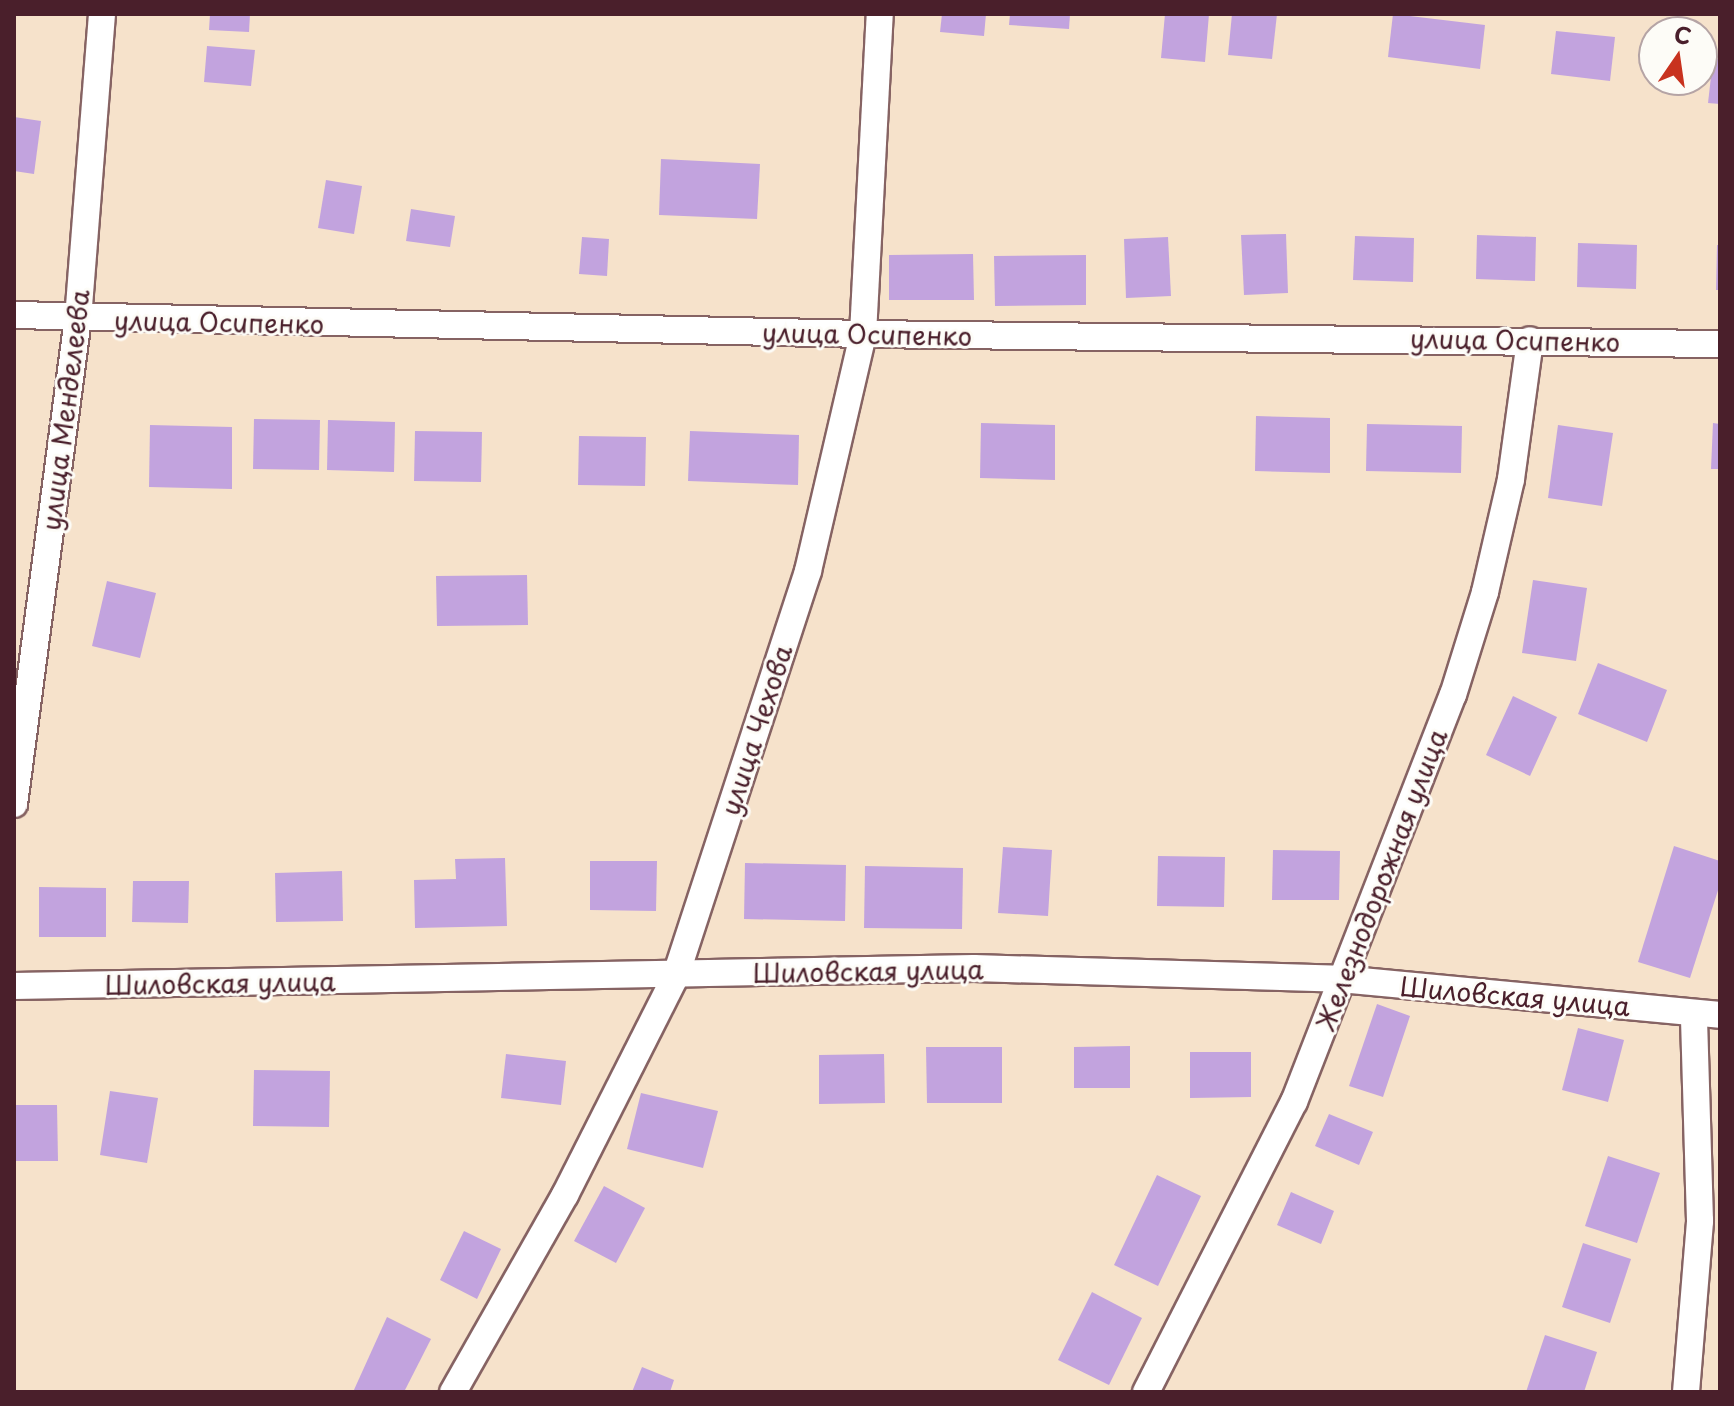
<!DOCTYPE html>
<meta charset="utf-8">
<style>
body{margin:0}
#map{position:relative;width:1734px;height:1406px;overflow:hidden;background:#f6e2cb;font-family:"Playpen Sans",sans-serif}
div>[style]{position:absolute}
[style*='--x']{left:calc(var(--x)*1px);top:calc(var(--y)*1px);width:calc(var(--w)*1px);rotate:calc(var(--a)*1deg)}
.building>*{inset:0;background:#c2a3de}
.roads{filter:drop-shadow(2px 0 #866363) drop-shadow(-2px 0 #866363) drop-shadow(0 2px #866363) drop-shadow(0 -2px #866363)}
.street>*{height:26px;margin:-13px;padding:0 13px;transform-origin:13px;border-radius:13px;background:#fff}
span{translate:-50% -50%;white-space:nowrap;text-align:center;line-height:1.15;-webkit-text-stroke:6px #fdfcf7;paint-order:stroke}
.street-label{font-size:26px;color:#4a1f2b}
.frame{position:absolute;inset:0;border:16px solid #4a1f2b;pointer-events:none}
.north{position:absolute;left:1638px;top:16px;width:80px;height:80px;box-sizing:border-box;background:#fdfcf7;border:2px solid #b5a4a5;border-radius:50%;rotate:13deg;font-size:22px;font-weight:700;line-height:32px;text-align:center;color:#4a1f2b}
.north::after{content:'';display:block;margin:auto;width:28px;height:36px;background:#c8321e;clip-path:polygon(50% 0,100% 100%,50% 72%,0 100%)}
</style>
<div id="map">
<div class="building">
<div style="clip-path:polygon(210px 14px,250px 14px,249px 32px,209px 30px)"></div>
<div style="clip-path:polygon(942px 14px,986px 14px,984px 36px,940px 32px)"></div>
<div style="clip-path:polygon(1010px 14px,1070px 14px,1069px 29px,1009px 25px)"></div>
<div style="clip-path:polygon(1165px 14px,1209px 14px,1205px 62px,1161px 58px)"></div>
<div style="clip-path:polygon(1232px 14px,1277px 14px,1272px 59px,1228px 55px)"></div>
<div style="clip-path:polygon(1393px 14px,1485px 25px,1480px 69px,1388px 57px)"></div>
<div style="clip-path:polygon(1556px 31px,1615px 37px,1610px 81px,1551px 74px)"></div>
<div style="clip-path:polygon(207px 46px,255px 50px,251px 86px,204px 82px)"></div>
<div style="clip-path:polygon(1713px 59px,1720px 59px,1720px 104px,1708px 103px)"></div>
<div style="clip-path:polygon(14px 117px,41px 121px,34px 174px,14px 171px)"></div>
<div style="clip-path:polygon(661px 159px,760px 164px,757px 219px,659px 215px)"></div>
<div style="clip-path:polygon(326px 180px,362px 186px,354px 234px,318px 228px)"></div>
<div style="clip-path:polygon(411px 209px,455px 216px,450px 247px,406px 241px)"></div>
<div style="clip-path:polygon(1286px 234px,1288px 293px,1244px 295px,1241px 235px)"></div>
<div style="clip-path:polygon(1477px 235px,1536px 237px,1535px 281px,1476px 279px)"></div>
<div style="clip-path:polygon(1355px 236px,1414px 238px,1413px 282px,1353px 280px)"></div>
<div style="clip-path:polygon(582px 237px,609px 239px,607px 276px,579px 274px)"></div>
<div style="clip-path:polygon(1168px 237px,1171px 296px,1126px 298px,1124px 239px)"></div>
<div style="clip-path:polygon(1578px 243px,1637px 245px,1636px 289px,1577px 287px)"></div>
<div style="clip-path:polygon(1717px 245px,1720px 245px,1720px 290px,1716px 290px)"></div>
<div style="clip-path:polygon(973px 254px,974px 300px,889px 300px,889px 255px)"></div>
<div style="clip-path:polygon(1086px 255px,1086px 305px,995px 306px,994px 256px)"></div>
<div style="clip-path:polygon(1256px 416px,1330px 418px,1330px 473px,1255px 471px)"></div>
<div style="clip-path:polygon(254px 419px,320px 420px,319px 470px,253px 469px)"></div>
<div style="clip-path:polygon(328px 420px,395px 422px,394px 472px,327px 470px)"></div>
<div style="clip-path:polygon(981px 423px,1055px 425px,1055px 480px,980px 478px)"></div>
<div style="clip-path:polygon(1713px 423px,1720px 424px,1720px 469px,1711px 469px)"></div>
<div style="clip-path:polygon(1367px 424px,1462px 426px,1461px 473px,1366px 471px)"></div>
<div style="clip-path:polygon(150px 425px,232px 427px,232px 489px,149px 487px)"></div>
<div style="clip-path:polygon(1558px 425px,1613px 433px,1602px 506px,1548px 498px)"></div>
<div style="clip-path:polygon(415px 431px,482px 432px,481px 482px,414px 481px)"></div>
<div style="clip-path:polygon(690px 431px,799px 435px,798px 485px,688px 481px)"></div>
<div style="clip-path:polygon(579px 436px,646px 437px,645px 486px,578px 485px)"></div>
<div style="clip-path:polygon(527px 575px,528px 625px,437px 626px,436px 576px)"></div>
<div style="clip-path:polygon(1533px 580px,1587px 588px,1576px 661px,1522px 653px)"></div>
<div style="clip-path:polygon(107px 581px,156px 593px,140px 658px,92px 646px)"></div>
<div style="clip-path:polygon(1598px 663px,1667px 690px,1647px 742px,1578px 714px)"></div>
<div style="clip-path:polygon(1513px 696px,1557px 717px,1530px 776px,1486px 755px)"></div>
<div style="clip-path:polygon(1674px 846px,1720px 861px,1720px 884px,1690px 978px,1638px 962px)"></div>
<div style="clip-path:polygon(1003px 847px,1052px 850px,1048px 916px,998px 913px)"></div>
<div style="clip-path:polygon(1273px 850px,1340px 851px,1339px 900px,1272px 900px)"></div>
<div style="clip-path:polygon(1158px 856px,1225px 857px,1224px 907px,1157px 906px)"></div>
<div style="clip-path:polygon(505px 858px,507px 926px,415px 928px,414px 880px,456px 879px,455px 859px)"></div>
<div style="clip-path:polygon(590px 861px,657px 861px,656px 911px,590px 910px)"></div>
<div style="clip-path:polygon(745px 863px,846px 865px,845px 921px,744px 919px)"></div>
<div style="clip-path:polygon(865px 866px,963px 868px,962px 929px,864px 928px)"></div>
<div style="clip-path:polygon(342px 871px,343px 921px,276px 922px,275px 873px)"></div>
<div style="clip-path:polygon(133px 881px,189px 881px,188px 923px,132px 922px)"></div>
<div style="clip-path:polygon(39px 887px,106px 888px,106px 937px,39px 937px)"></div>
<div style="clip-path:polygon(1377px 1004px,1410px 1016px,1383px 1097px,1349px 1086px)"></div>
<div style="clip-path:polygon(1578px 1028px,1624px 1040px,1608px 1102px,1562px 1090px)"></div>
<div style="clip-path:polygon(1130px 1046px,1130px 1088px,1074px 1088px,1074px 1047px)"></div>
<div style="clip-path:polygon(926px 1047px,1002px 1047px,1002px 1103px,927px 1103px)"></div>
<div style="clip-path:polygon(1190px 1052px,1251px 1052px,1251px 1097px,1190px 1098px)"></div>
<div style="clip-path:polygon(506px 1054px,566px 1061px,561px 1105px,501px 1098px)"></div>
<div style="clip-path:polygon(884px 1054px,885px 1103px,819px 1104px,819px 1055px)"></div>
<div style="clip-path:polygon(254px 1070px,330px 1071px,329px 1127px,253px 1126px)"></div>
<div style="clip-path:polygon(110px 1091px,158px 1098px,147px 1163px,100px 1155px)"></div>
<div style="clip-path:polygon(641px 1093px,718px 1111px,703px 1168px,627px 1149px)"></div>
<div style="clip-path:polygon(14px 1105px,57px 1105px,58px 1161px,14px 1161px)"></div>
<div style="clip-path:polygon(1329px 1114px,1373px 1132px,1359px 1165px,1315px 1146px)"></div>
<div style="clip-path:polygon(1608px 1156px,1660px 1173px,1637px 1243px,1585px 1226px)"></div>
<div style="clip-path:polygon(1157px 1175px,1201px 1196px,1158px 1286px,1114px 1265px)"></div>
<div style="clip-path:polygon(604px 1186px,645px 1208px,616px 1263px,574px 1241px)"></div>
<div style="clip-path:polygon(1291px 1192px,1334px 1211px,1321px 1244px,1277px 1225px)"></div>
<div style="clip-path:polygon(464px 1231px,501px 1249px,477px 1299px,440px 1280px)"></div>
<div style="clip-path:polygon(1583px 1243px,1631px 1259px,1610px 1323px,1562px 1307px)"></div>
<div style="clip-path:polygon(1092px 1292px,1142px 1318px,1109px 1385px,1058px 1360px)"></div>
<div style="clip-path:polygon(387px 1317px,431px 1339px,404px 1392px,353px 1392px)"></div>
<div style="clip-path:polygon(1545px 1335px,1597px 1352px,1584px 1392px,1526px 1392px)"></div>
<div style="clip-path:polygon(642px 1367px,674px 1380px,670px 1392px,632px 1392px)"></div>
</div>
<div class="roads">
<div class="street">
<div style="--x:14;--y:315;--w:849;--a:1.28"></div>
<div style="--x:863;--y:334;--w:857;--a:0.67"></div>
<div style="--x:14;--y:804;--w:489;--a:-82.5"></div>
<div style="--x:78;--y:319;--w:306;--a:-85.5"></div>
<div style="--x:14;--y:986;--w:960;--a:-1.07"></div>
<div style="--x:974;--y:968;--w:366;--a:1.7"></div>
<div style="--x:1340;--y:979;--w:382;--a:5.4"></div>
<div style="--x:453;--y:1392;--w:227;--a:-60.4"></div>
<div style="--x:565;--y:1195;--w:246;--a:-63.2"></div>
<div style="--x:676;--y:975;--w:425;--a:-71.9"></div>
<div style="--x:808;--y:571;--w:243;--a:-76.9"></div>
<div style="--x:863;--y:334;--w:320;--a:-87"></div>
<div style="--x:1146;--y:1392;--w:326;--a:-63"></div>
<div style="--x:1294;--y:1102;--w:437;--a:-68.7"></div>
<div style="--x:1453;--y:695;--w:108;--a:-72.7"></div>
<div style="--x:1485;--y:592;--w:116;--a:-77"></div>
<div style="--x:1511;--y:479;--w:140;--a:-82.2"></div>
<div style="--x:1686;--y:1392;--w:172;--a:-85.3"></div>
<div style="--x:1700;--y:1221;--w:208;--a:-91.7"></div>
</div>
</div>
<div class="street-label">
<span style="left:219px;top:322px;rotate:1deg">улица Осипенко</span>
<span style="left:867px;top:334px;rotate:1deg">улица Осипенко</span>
<span style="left:1515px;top:340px;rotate:1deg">улица Осипенко</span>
<span style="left:65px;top:410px;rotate:-83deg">улица Менделеева</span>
<span style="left:756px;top:730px;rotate:-72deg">улица Чехова</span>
<span style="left:1381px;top:880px;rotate:-69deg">Железнодорожная улица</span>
<span style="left:868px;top:971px;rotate:-1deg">Шиловская улица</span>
<span style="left:220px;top:983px;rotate:-1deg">Шиловская улица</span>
<span style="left:1515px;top:996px;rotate:5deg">Шиловская улица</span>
</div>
<div class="frame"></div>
<div class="north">С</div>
</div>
